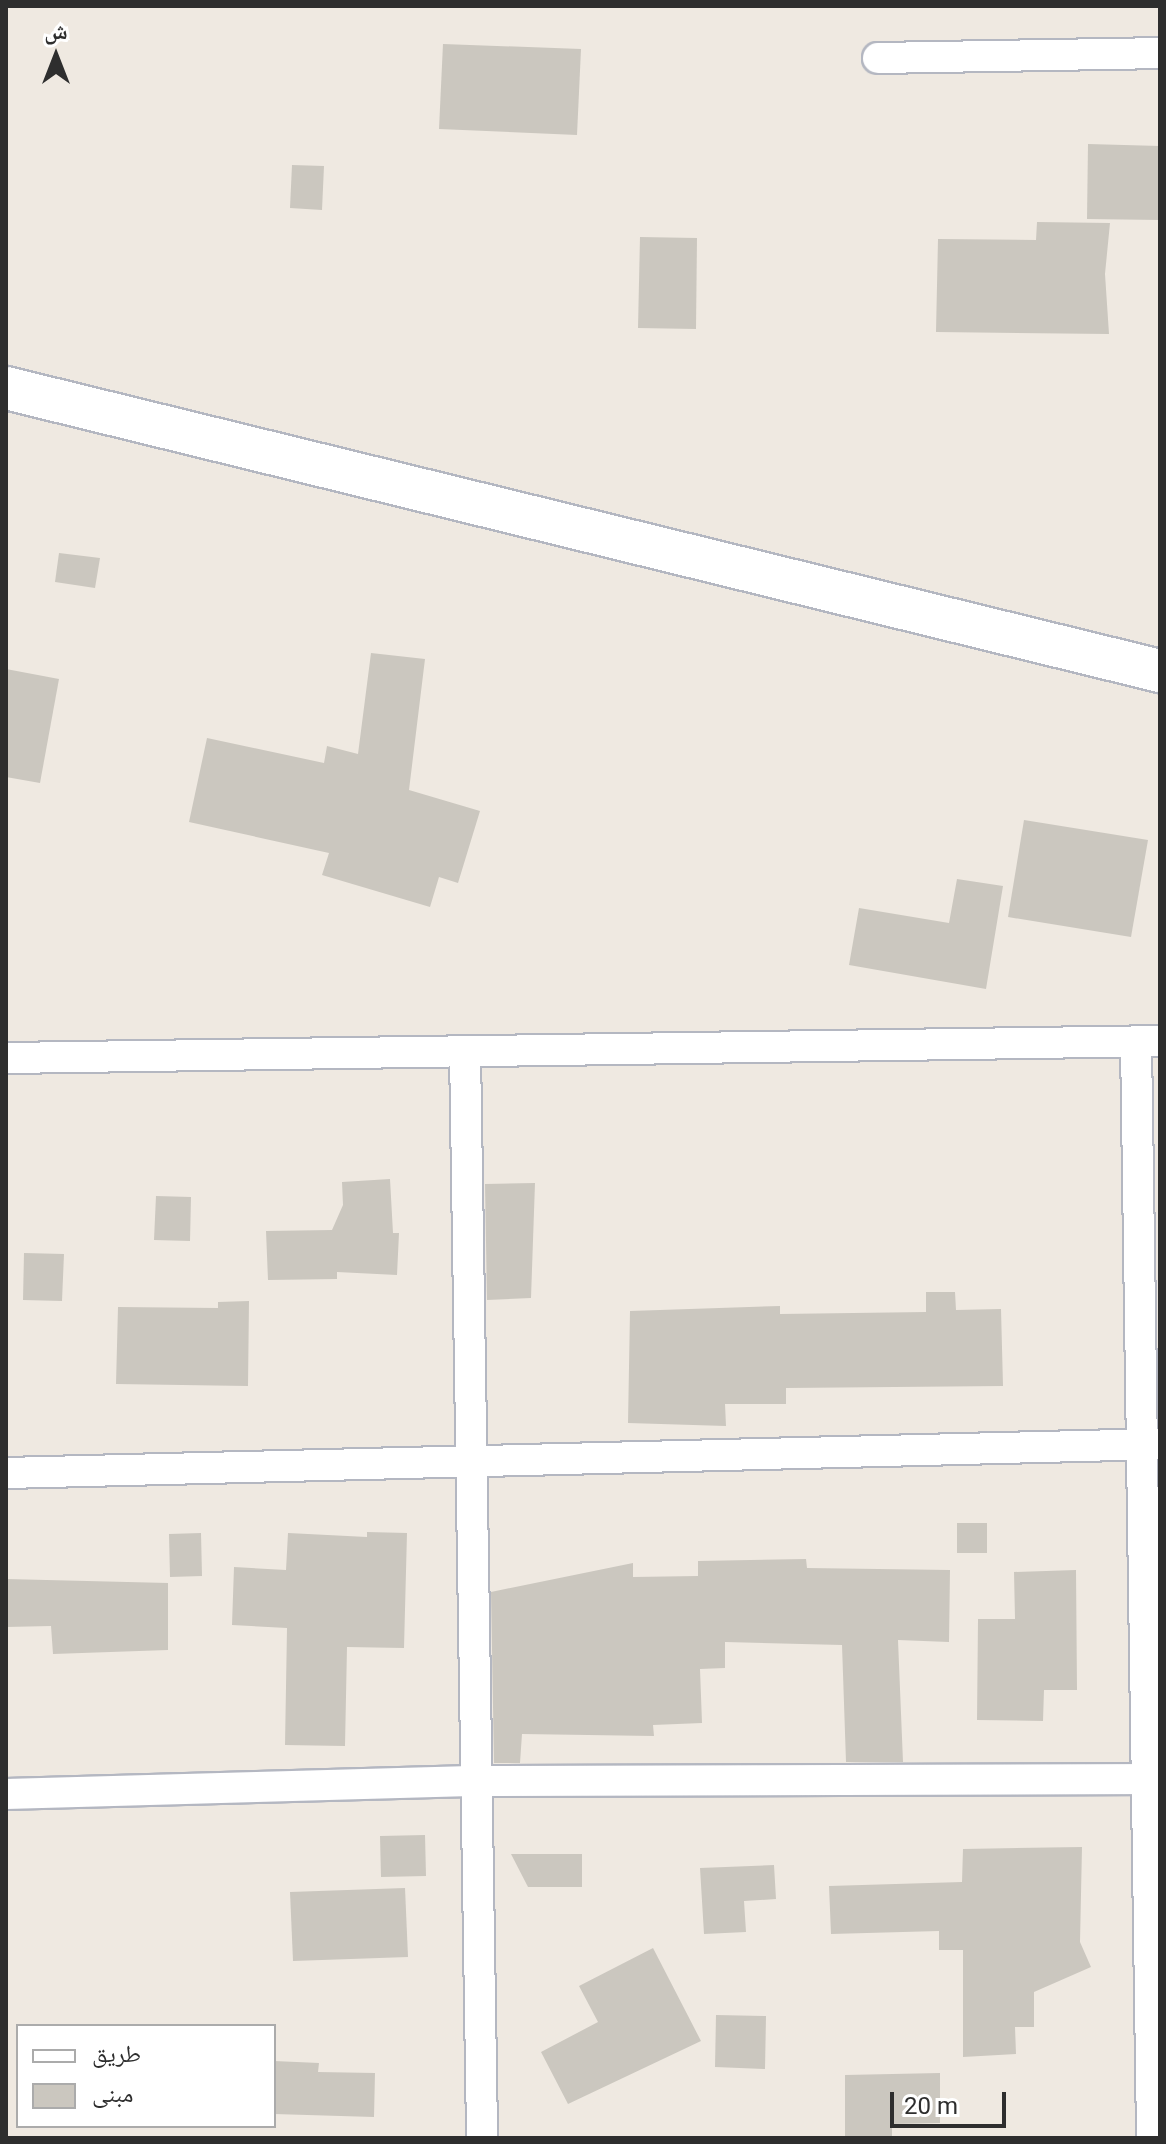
<!DOCTYPE html>
<meta charset="utf-8">
<style>
body{margin:0}
#map{position:relative;width:1166px;height:2144px;overflow:hidden;background:#efe9e1;font-family:Roboto,"Noto Naskh Arabic",sans-serif}
div>[style]{position:absolute}
[style*='--x']{left:calc(var(--x)*1px);top:calc(var(--y)*1px);width:calc(var(--w)*1px);rotate:calc(var(--a)*1deg)}
.building>*{inset:0;background:#cbc7bf}
.roads{filter:drop-shadow(2px 0 #b4b7c1) drop-shadow(-2px 0 #b4b7c1) drop-shadow(0 2px #b4b7c1) drop-shadow(0 -2px #b4b7c1)}
.street>*{height:30px;margin:-15px;padding:0 15px;transform-origin:15px;border-radius:15px;background:#fff}
.secondary>*{height:42px;margin:-21px;padding:0 21px;transform-origin:21px;border-radius:21px;background:#fff}
span{translate:-50% -50%;white-space:nowrap;text-align:center;line-height:1.15;-webkit-text-stroke:7px #fff;paint-order:stroke}
.frame{position:absolute;inset:0;border:8px solid #2e2e2e;pointer-events:none}
.legend{position:absolute;left:16px;top:2024px;width:260px;height:104px;box-sizing:border-box;background:#fff;border:2px solid #ababab;margin:0;padding:10px 14px;list-style:none;font-size:24px;color:#2e2e2e}
.legend li{display:flex;align-items:center;gap:16px;height:40px}
.legend b{width:40px;border:2px solid #ababab}
.north{position:absolute;left:16px;top:16px;width:80px;height:80px;-webkit-text-stroke:6px #fff;paint-order:stroke;rotate:0deg;font-size:22px;font-weight:700;line-height:32px;text-align:center;color:#2e2e2e}
.north::after{content:'';display:block;margin:auto;width:28px;height:36px;background:#2e2e2e;clip-path:polygon(50% 0,100% 100%,50% 72%,0 100%)}
.scale{position:absolute;left:890px;top:2092px;width:116px;height:36px;box-sizing:border-box;border:4px solid #2e2e2e;border-top:0;padding-left:10px;font-size:24px;line-height:28px;white-space:nowrap;color:#2e2e2e;-webkit-text-stroke:6px #fff;paint-order:stroke}
</style>
<div id="map">
<div class="building">
<div style="clip-path:polygon(443px 44px,581px 49px,577px 135px,439px 129px)"></div>
<div style="clip-path:polygon(1088px 144px,1160px 146px,1160px 220px,1087px 219px)"></div>
<div style="clip-path:polygon(292px 165px,324px 166px,322px 210px,290px 208px)"></div>
<div style="clip-path:polygon(1037px 222px,1110px 223px,1105px 274px,1109px 334px,936px 332px,938px 239px,1036px 240px)"></div>
<div style="clip-path:polygon(640px 237px,697px 238px,696px 329px,638px 328px)"></div>
<div style="clip-path:polygon(59px 553px,100px 558px,95px 588px,55px 582px)"></div>
<div style="clip-path:polygon(371px 653px,425px 659px,409px 790px,480px 811px,458px 883px,439px 877px,430px 907px,322px 875px,329px 853px,189px 822px,207px 738px,324px 763px,327px 746px,358px 754px)"></div>
<div style="clip-path:polygon(6px 669px,59px 679px,40px 783px,6px 777px)"></div>
<div style="clip-path:polygon(1024px 820px,1148px 840px,1131px 937px,1008px 917px)"></div>
<div style="clip-path:polygon(957px 879px,1003px 886px,986px 989px,849px 965px,859px 908px,949px 923px)"></div>
<div style="clip-path:polygon(390px 1179px,393px 1233px,399px 1233px,397px 1275px,337px 1272px,337px 1279px,268px 1280px,266px 1231px,332px 1230px,343px 1205px,342px 1182px)"></div>
<div style="clip-path:polygon(535px 1183px,531px 1298px,487px 1300px,485px 1184px)"></div>
<div style="clip-path:polygon(156px 1196px,191px 1197px,190px 1241px,154px 1240px)"></div>
<div style="clip-path:polygon(24px 1253px,64px 1254px,62px 1301px,23px 1300px)"></div>
<div style="clip-path:polygon(926px 1292px,955px 1292px,956px 1310px,1001px 1309px,1003px 1386px,786px 1388px,786px 1404px,725px 1404px,726px 1426px,628px 1423px,630px 1311px,780px 1306px,780px 1314px,926px 1312px)"></div>
<div style="clip-path:polygon(249px 1301px,248px 1386px,116px 1384px,118px 1307px,218px 1308px,218px 1302px)"></div>
<div style="clip-path:polygon(957px 1523px,987px 1523px,987px 1553px,957px 1553px)"></div>
<div style="clip-path:polygon(367px 1532px,407px 1533px,404px 1648px,347px 1647px,345px 1746px,285px 1745px,287px 1628px,232px 1625px,234px 1567px,286px 1570px,288px 1533px,367px 1537px)"></div>
<div style="clip-path:polygon(201px 1533px,202px 1576px,170px 1577px,169px 1534px)"></div>
<div style="clip-path:polygon(806px 1559px,807px 1568px,950px 1570px,949px 1642px,898px 1640px,903px 1762px,846px 1762px,842px 1645px,725px 1642px,725px 1668px,700px 1669px,702px 1723px,653px 1725px,654px 1736px,522px 1734px,520px 1763px,494px 1763px,491px 1592px,633px 1563px,633px 1577px,698px 1576px,698px 1561px)"></div>
<div style="clip-path:polygon(1076px 1570px,1077px 1690px,1044px 1690px,1043px 1721px,977px 1720px,978px 1619px,1015px 1619px,1014px 1572px)"></div>
<div style="clip-path:polygon(6px 1579px,168px 1583px,168px 1650px,53px 1654px,51px 1626px,6px 1627px)"></div>
<div style="clip-path:polygon(425px 1835px,426px 1876px,381px 1877px,380px 1836px)"></div>
<div style="clip-path:polygon(1082px 1847px,1080px 1942px,1091px 1967px,1034px 1992px,1034px 2027px,1015px 2027px,1016px 2054px,963px 2057px,963px 1950px,939px 1950px,939px 1931px,831px 1934px,829px 1886px,962px 1882px,963px 1849px)"></div>
<div style="clip-path:polygon(511px 1854px,582px 1854px,582px 1887px,528px 1887px)"></div>
<div style="clip-path:polygon(774px 1865px,776px 1899px,744px 1901px,746px 1932px,704px 1934px,700px 1868px)"></div>
<div style="clip-path:polygon(405px 1888px,408px 1957px,293px 1961px,290px 1892px)"></div>
<div style="clip-path:polygon(653px 1948px,701px 2041px,568px 2104px,541px 2052px,598px 2022px,579px 1986px)"></div>
<div style="clip-path:polygon(716px 2015px,766px 2016px,765px 2069px,715px 2067px)"></div>
<div style="clip-path:polygon(274px 2061px,319px 2063px,318px 2072px,375px 2073px,374px 2117px,274px 2114px)"></div>
<div style="clip-path:polygon(940px 2073px,940px 2123px,892px 2124px,892px 2138px,845px 2138px,845px 2075px)"></div>
</div>
<div class="roads">
<div class="street">
<div style="--x:878;--y:58;--w:282;--a:-1"></div>
<div style="--x:1136;--y:1042;--w:1096;--a:89.16"></div>
<div style="--x:465;--y:1051;--w:1087;--a:89.1"></div>
<div style="--x:6;--y:1058;--w:1154;--a:-0.84"></div>
<div style="--x:6;--y:1473;--w:1154;--a:-1.44"></div>
<div style="--x:6;--y:1794;--w:474;--a:-1.6"></div>
<div style="--x:480;--y:1781;--w:680;--a:-0.17"></div>
</div>
<div class="secondary">
<div style="--x:6;--y:388;--w:1188;--a:13.78"></div>
</div>
</div>
<div class="frame"></div>
<ul class="legend">
<li><b style="height:10px;background:#fff"></b>طريق</li>
<li><b style="height:22px;background:#cbc7bf"></b>مبنى</li>
</ul>
<div class="north">ش</div>
<div class="scale">20 m</div>
</div>
